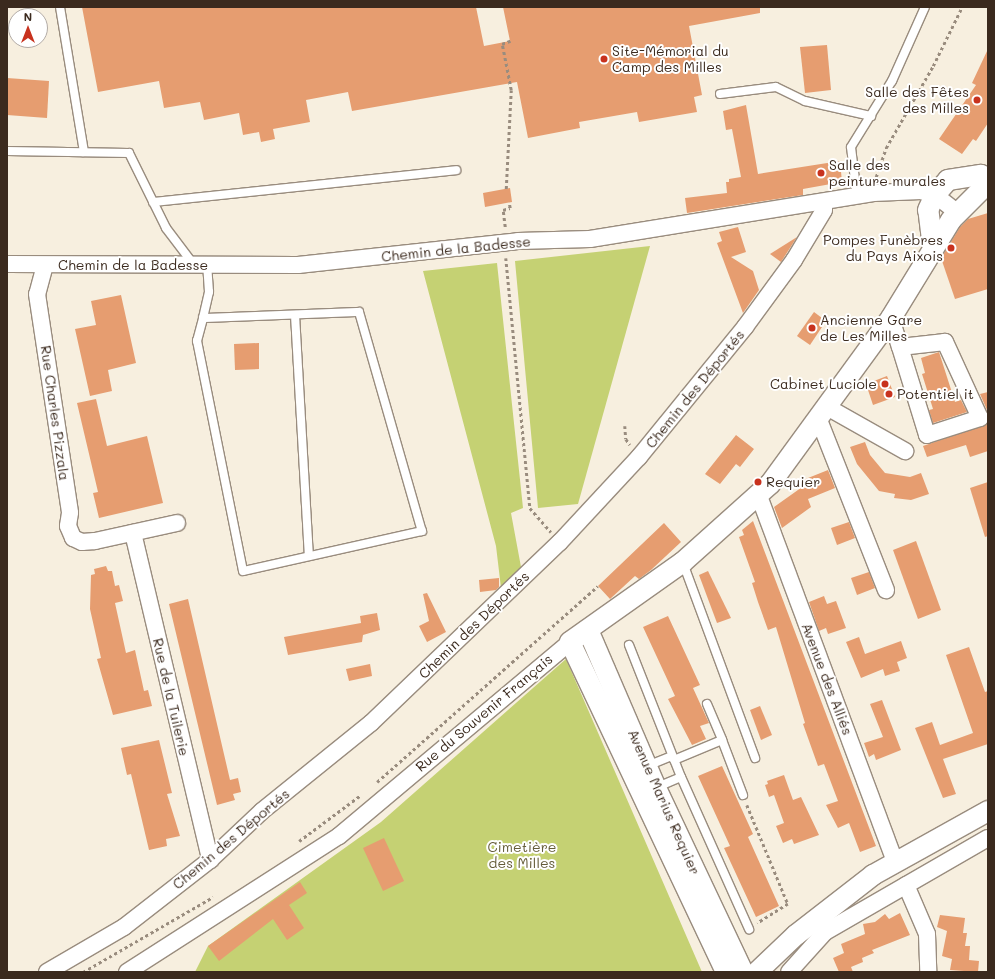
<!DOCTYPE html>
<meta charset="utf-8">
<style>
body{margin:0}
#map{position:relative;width:995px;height:979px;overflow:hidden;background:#f7efdf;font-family:Mali,sans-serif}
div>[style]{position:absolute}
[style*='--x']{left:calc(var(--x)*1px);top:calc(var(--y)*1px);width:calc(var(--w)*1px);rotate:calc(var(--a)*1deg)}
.green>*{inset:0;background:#c5d173}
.building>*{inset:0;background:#e69d70}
.path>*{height:2.5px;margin-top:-1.25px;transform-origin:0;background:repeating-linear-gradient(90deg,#998c7e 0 3px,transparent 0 6px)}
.roads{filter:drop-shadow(1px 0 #998c7e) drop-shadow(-1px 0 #998c7e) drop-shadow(0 1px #998c7e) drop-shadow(0 -1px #998c7e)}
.service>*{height:8px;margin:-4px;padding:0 4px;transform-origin:4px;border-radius:4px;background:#fff}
.minor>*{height:16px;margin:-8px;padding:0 8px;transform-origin:8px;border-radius:8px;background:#fff}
.tertiary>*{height:20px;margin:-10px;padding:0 10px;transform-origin:10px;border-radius:10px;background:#fff}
.dots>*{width:11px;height:11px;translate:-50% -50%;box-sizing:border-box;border:2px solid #fff;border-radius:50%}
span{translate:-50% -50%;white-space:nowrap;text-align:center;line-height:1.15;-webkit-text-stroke:4px #fff;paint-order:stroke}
.poi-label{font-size:14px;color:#3b2a1e}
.left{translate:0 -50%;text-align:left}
.right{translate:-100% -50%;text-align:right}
.street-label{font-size:14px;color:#3b2a1e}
.park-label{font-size:14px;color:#645c38}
.frame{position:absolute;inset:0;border:8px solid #3b2a1e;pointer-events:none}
.north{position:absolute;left:8px;top:8px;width:40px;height:40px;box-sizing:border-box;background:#fff;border:1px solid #b1aaa5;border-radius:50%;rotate:0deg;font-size:11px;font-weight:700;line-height:16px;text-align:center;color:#3b2a1e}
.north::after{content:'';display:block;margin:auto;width:14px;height:18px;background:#c8321e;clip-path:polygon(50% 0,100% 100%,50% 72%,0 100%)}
</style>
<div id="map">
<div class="green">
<div style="clip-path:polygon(650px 246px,578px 504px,538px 508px,515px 261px)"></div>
<div style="clip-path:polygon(497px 263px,523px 508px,511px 513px,521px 567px,501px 588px,496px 546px,423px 271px)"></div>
<div style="clip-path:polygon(566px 659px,702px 972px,195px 972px,208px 946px,381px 822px)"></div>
</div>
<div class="building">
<div style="clip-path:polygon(82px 7px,476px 7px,484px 46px,510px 41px,503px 7px,760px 7px,760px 13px,689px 26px,702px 95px,694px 97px,697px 112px,639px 122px,637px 112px,579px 122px,580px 128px,528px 138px,517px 82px,352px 111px,348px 92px,306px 100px,310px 122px,273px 129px,275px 139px,261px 142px,259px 132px,243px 135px,239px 113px,204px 120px,200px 102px,164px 108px,159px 81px,98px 92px)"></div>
<div style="clip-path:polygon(827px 45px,831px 90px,805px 93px,800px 47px)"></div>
<div style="clip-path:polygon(988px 49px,988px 123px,976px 141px,973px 139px,962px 154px,939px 139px,976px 85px,972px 83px)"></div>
<div style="clip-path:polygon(7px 78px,49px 81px,47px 118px,7px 115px)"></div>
<div style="clip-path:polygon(746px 105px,758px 174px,840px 161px,842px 182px,803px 189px,803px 195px,687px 213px,685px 198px,727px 193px,726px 182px,729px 182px,729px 179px,741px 177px,732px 129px,726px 130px,723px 111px)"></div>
<div style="clip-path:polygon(510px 188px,512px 202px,485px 207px,483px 193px)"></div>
<div style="clip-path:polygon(988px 213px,988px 289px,955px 299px,941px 258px,960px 227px,968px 219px)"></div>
<div style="clip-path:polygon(738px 227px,746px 252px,731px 257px,753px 271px,759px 290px,743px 313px,717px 243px,722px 241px,719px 232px)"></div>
<div style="clip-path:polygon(797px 237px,781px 262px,770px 254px)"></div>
<div style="clip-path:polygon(121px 295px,136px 363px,108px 370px,112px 391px,90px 396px,75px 329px,96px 325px,91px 301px)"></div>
<div style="clip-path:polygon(814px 312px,826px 321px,810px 345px,797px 336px)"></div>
<div style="clip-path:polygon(259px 343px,259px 369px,235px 370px,234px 344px)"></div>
<div style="clip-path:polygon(939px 352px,955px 402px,961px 400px,967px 412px,933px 423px,929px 410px,933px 409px,922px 374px,925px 373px,921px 358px)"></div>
<div style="clip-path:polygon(887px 376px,895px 397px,873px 405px,866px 384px)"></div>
<div style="clip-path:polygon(988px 392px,988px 410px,987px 410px,980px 394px)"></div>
<div style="clip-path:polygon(96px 399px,107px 446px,147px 436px,163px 503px,99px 518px,93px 493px,98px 492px,77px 403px)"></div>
<div style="clip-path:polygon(987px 424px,988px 451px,970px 457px,966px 445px,927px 457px,923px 446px)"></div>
<div style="clip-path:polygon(736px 435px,754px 449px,740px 467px,736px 464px,720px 484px,705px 474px)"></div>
<div style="clip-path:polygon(865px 442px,870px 455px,885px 473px,910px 477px,921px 473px,929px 494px,911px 500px,894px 498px,895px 494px,879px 491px,857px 464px,850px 447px)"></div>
<div style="clip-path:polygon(828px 470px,835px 488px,808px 499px,811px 507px,782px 528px,774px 507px,805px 485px,803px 480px)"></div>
<div style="clip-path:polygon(988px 482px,988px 536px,985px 537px,970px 488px)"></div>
<div style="clip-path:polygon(753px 521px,876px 846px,860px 852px,849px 823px,838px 828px,826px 805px,838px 801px,824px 764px,818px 766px,803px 724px,805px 723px,776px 627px,768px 630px,758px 602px,752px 583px,755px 582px,739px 537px,744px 535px,742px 530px)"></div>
<div style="clip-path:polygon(849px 522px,855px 538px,837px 545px,831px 528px)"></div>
<div style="clip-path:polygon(664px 523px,681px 542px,651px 570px,639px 579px,635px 576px,610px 599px,598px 586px)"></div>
<div style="clip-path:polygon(916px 541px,941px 610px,918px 619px,893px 550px)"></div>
<div style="clip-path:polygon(106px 566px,108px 571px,112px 571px,115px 586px,119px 585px,123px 601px,115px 603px,126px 653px,135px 650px,144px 691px,148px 690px,152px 706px,113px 715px,97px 659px,101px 658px,90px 609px,91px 575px,95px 574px,94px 569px)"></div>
<div style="clip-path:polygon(708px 571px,731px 618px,717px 623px,699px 575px)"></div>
<div style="clip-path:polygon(869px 572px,875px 588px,857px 595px,851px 578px)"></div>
<div style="clip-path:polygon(499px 578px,499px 587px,496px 590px,480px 592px,479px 580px)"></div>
<div style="clip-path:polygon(427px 593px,446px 632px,427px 642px,419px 626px,429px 621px,423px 594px)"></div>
<div style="clip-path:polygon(824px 596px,827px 604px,836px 601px,846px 628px,828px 634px,826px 628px,819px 631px,809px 602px)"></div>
<div style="clip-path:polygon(188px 599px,230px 780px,238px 778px,241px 792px,233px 794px,235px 800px,217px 805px,169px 604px)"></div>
<div style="clip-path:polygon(377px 613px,380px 630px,363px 635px,362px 642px,288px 655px,284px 637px,361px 623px,360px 616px)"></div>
<div style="clip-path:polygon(668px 616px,700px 685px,693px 688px,709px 723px,700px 726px,706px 739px,692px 745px,668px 699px,675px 696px,643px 627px)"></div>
<div style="clip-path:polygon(859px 637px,865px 654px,901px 641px,907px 658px,897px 662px,900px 671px,885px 676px,883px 669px,861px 678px,846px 642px)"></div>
<div style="clip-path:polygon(969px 647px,985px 692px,988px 691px,988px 744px,943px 759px,956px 794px,943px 798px,915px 728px,932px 722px,940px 745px,973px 733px,946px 655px)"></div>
<div style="clip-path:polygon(370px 664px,372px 676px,349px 681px,346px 669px)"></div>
<div style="clip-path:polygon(882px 700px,901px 750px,876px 760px,874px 754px,869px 757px,864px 743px,883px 737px,870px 704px)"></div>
<div style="clip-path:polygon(760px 706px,772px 735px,761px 740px,750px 710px)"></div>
<div style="clip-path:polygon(159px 740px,172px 793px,167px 794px,180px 836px,166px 839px,167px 846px,149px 850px,131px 774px,127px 775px,121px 748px)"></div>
<div style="clip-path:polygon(722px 766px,753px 834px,748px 837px,779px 906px,756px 917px,724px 848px,730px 846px,698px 776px)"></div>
<div style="clip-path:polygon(784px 775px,793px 800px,801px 797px,819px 835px,794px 844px,792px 839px,783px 843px,776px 826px,784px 823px,774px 795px,769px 797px,765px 785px,768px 784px,767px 781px)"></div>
<div style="clip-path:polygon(384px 838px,404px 881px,383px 891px,363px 848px)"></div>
<div style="clip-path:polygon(300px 882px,307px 893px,289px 905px,304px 928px,287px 940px,273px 919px,219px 961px,208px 946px)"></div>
<div style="clip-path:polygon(900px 913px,910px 935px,872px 950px,874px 953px,862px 958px,863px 962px,851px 967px,853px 972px,839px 972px,833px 958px,844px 953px,841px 944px,865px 934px,863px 924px,875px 922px,885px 914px,889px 919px)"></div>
<div style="clip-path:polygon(940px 915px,965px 918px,963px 933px,967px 933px,965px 946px,970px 946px,969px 960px,979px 961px,978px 972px,950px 970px,952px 959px,942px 956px,947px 931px,937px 927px)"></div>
</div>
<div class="path">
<div style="--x:876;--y:177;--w:31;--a:-71"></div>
<div style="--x:886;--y:148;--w:95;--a:-60.2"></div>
<div style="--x:933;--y:66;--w:66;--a:-63.8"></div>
<div style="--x:506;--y:189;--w:99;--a:-87.1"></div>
<div style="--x:511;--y:90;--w:47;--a:-101.1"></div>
<div style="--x:502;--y:44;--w:9;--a:-21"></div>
<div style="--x:505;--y:227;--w:17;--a:-97"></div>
<div style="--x:503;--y:210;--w:7;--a:-16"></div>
<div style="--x:510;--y:208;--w:5;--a:-101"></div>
<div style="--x:506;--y:258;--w:251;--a:84.5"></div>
<div style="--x:530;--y:508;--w:32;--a:49"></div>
<div style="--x:625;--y:426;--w:13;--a:86"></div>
<div style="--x:626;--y:439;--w:7;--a:56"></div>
<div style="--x:377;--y:782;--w:295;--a:-41.6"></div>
<div style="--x:747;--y:805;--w:107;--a:67.5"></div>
<div style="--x:788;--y:904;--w:36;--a:148"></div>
<div style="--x:299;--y:841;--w:77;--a:-36.6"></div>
<div style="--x:83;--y:972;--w:150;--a:-30"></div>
</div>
<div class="roads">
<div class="service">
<div style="--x:60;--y:7;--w:147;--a:80.6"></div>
<div style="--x:720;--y:94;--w:56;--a:-7.1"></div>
<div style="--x:776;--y:87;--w:32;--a:26"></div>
<div style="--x:805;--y:101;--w:68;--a:12.8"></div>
<div style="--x:7;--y:151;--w:122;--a:0.9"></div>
<div style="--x:129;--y:153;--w:84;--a:63.7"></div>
<div style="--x:166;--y:228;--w:46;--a:52.9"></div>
<div style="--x:857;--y:196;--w:49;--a:-97"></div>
<div style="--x:851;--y:147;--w:78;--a:-58.2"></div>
<div style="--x:892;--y:81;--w:81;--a:-66"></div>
<div style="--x:153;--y:202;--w:305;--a:-6"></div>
<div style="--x:295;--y:315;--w:241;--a:86.7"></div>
<div style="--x:203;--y:318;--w:156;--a:-2.2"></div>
<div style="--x:359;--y:312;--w:228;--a:74"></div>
<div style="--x:422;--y:531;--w:183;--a:167.4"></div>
<div style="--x:243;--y:571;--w:235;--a:-101.3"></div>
<div style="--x:197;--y:341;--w:24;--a:-75"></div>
<div style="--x:203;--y:318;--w:27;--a:-77"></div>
<div style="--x:209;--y:292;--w:26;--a:-94"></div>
<div style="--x:683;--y:563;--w:208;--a:69.7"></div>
<div style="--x:629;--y:645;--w:142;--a:68.5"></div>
<div style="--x:707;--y:704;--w:39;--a:67"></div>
<div style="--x:674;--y:760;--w:52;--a:-22.6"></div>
<div style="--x:722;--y:740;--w:59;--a:69.1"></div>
<div style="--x:647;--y:766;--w:27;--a:-22"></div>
<div style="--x:655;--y:788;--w:28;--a:-23"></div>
<div style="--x:681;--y:777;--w:167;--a:65.9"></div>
</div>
<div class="minor">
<div style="--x:7;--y:264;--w:291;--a:0.2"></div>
<div style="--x:298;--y:265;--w:221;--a:-6.2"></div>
<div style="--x:518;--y:241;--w:72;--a:-1.6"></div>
<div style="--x:590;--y:239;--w:287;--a:-9.2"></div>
<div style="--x:873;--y:193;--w:48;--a:-2.4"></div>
<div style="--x:921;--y:191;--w:15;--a:16"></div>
<div style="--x:935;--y:195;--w:28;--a:38"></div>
<div style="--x:45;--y:265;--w:30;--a:105"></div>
<div style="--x:37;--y:294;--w:221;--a:81.4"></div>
<div style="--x:70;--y:513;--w:13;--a:99"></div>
<div style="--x:68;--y:526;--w:13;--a:67"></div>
<div style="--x:73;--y:538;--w:10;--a:24"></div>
<div style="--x:82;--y:542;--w:13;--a:-4"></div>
<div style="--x:95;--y:541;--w:84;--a:-12.4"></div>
<div style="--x:891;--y:318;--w:30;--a:73"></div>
<div style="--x:900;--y:347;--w:92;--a:72.9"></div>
<div style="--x:927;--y:435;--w:56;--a:-17.8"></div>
<div style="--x:980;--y:418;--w:84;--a:-114.7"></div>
<div style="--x:945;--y:342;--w:45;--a:173.7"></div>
<div style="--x:827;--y:407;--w:90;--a:29.4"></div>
<div style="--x:819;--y:420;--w:183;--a:68.5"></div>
<div style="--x:759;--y:496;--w:390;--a:69.6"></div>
<div style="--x:133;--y:533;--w:336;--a:76.7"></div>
<div style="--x:906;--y:885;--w:53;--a:66.8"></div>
<div style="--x:927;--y:934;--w:38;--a:88"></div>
<div style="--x:47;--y:972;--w:89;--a:-30.3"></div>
<div style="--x:124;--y:927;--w:109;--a:-37.9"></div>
<div style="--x:210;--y:860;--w:71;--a:-43.3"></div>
<div style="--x:262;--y:811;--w:140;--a:-38.9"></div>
<div style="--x:371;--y:723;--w:262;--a:-43.8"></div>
<div style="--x:560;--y:542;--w:116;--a:-47.1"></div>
<div style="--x:639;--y:457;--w:168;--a:-50.8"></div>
<div style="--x:745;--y:327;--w:83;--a:-53.8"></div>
<div style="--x:794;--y:260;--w:58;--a:-59"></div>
<div style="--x:824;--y:210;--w:7;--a:-90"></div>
<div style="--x:127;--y:972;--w:252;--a:-32.7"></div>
<div style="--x:339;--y:836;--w:302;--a:-40"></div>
<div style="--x:789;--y:972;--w:54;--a:-48"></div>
<div style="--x:825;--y:932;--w:188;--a:-30"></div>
</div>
<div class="tertiary">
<div style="--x:933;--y:248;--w:38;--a:-97"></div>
<div style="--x:928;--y:210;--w:17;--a:-65"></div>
<div style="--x:935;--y:195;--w:20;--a:-49"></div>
<div style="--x:948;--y:180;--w:33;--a:-9"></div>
<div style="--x:981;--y:175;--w:8;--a:23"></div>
<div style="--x:588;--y:630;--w:172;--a:66.7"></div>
<div style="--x:656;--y:788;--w:204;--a:64.7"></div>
<div style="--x:726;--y:972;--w:365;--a:-115.3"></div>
<div style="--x:570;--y:642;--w:138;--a:-35.3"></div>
<div style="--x:683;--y:562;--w:117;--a:-41.9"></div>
<div style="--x:770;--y:484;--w:205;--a:-53.9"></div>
<div style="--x:891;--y:318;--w:115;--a:-58.5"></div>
<div style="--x:951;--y:220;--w:52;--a:-45"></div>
<div style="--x:757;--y:972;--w:54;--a:-43.5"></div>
<div style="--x:796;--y:935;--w:98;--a:-37.9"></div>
<div style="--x:873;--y:875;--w:132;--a:-29.1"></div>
</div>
</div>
<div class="dots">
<div style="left:604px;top:59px;background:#c8321e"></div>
<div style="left:977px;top:100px;background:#c8321e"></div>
<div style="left:821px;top:173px;background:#c8321e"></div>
<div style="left:951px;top:248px;background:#c8321e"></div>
<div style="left:812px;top:328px;background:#c8321e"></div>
<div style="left:885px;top:384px;background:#c8321e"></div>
<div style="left:889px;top:394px;background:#c8321e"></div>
<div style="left:758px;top:482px;background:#c8321e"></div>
</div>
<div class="poi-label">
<span class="left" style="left:612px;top:59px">Site-Mémorial du<br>Camp des Milles</span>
<span class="right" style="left:969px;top:100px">Salle des Fêtes<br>des Milles</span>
<span class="left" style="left:829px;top:173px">Salle des<br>peinture murales</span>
<span class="right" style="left:943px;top:248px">Pompes Funèbres<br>du Pays Aixois</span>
<span class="left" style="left:820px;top:328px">Ancienne Gare<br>de Les Milles</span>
<span class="right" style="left:877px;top:384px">Cabinet Luciole</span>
<span class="left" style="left:897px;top:394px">Potentiel it</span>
<span class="left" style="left:766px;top:482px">Requier</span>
</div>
<div class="street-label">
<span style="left:456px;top:249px;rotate:-6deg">Chemin de la Badesse</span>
<span style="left:133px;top:265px">Chemin de la Badesse</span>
<span style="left:695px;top:389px;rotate:-51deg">Chemin des Déportés</span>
<span style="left:55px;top:413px;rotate:82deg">Rue Charles Pizzala</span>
<span style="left:474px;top:625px;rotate:-44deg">Chemin des Déportés</span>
<span style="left:827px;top:679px;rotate:69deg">Avenue des Alliés</span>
<span style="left:171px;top:697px;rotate:77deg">Rue de la Tuilerie</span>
<span style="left:484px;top:713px;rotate:-40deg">Rue du Souvenir Français</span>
<span style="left:664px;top:802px;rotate:66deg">Avenue Marius Requier</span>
<span style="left:231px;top:839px;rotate:-40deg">Chemin des Déportés</span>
</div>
<div class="park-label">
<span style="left:522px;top:855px">Cimetière<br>des Milles</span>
</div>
<div class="frame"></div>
<div class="north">N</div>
</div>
